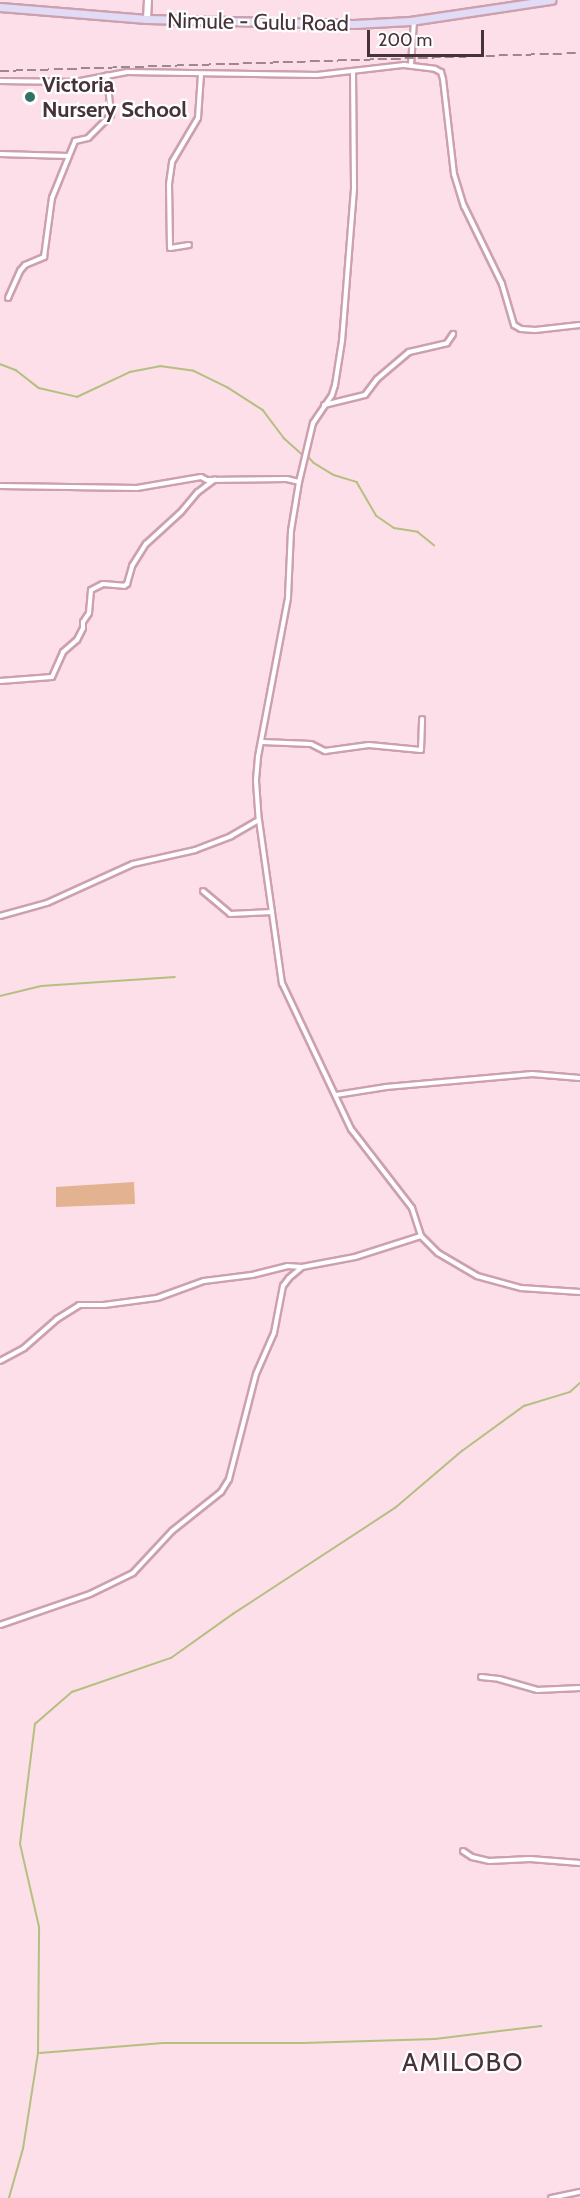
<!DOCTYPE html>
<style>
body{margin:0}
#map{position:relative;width:580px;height:2198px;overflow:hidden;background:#fcdfe8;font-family:Cabin,sans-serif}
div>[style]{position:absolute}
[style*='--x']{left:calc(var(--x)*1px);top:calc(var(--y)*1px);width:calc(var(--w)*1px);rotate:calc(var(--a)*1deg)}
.green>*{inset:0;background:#e3b391}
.stream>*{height:1.5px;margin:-0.75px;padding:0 0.75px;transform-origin:0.75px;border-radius:0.75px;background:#b4bf81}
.roads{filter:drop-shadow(2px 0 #cda0af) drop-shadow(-2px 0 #cda0af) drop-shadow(0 2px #cda0af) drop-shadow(0 -2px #cda0af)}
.street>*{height:4px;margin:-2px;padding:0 2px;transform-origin:2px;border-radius:2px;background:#fff}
.secondary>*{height:6px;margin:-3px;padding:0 3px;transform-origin:3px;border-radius:3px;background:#fff}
.primary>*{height:7px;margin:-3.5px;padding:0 3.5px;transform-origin:3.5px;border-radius:3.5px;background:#e2dbf6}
.rail>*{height:1.5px;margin-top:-0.75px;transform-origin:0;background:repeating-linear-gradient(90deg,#9e878e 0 9px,transparent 0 13.5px)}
.dots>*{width:16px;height:16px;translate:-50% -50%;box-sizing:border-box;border:3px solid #fff;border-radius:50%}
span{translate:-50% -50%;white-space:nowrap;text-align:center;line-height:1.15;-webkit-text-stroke:4.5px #fff;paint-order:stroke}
.street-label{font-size:22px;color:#453339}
.poi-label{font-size:22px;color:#453339;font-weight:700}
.left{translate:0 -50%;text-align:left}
.quarter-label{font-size:26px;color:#453339;letter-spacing:1.5px}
.scale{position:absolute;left:367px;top:30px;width:117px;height:27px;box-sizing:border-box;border:3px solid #453339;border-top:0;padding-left:8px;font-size:18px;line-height:21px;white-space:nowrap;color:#453339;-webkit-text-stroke:4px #fff;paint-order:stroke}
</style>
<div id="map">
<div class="green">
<div style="clip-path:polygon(134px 1182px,135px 1204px,56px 1207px,56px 1187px)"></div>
</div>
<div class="stream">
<div style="--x:0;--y:364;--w:17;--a:21"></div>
<div style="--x:16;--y:370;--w:29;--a:38"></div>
<div style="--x:39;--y:388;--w:39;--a:13"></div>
<div style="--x:77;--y:397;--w:59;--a:-25.3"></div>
<div style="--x:130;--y:372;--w:31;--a:-11"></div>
<div style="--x:160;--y:366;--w:34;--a:8"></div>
<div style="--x:194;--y:371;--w:37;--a:26"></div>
<div style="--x:227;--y:387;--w:43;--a:32.6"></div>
<div style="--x:263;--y:410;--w:35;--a:53"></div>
<div style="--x:284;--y:438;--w:25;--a:42"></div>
<div style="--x:308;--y:456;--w:9;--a:49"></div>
<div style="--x:314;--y:463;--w:23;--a:31"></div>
<div style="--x:334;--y:475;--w:24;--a:17"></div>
<div style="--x:357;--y:482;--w:39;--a:60"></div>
<div style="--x:377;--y:516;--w:21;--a:35"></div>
<div style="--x:394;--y:528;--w:24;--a:9"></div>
<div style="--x:418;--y:532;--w:21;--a:39"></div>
<div style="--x:0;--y:996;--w:42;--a:-13.7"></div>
<div style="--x:41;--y:986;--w:134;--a:-3.8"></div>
<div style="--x:40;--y:2053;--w:123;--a:-4.6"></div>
<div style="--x:163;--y:2043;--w:141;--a:0"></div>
<div style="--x:304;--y:2043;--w:131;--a:-1.7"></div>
<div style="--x:435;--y:2039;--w:107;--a:-7"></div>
<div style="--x:9;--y:2198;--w:51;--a:-74.1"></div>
<div style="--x:23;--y:2149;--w:97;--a:-81.1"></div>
<div style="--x:38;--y:2053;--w:126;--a:-89.5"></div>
<div style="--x:39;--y:1927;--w:85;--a:-102.9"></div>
<div style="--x:20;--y:1844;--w:121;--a:-82.9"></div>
<div style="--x:35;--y:1724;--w:49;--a:-40.9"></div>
<div style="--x:72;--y:1692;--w:105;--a:-19"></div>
<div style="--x:171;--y:1658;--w:76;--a:-35.4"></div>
<div style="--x:233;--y:1614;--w:194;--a:-33.2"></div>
<div style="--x:395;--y:1508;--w:88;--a:-40.4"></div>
<div style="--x:462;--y:1451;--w:77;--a:-36"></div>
<div style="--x:524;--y:1406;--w:48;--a:-16.9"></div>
<div style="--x:570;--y:1392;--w:13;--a:-42"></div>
</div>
<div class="roads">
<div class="street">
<div style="--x:411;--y:65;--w:44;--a:-86.1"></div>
<div style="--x:353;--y:71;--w:118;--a:89.5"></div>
<div style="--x:354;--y:189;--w:152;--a:94.5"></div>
<div style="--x:342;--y:341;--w:45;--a:99"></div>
<div style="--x:335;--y:385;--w:10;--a:107"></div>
<div style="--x:332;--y:395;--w:34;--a:124"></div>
<div style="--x:313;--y:423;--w:61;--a:103.3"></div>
<div style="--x:299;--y:482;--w:50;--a:99.3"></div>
<div style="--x:291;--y:531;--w:67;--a:92.6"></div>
<div style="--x:288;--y:598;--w:162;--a:100.7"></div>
<div style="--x:258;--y:757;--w:24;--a:95"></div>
<div style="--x:256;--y:781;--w:39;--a:86"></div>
<div style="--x:259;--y:820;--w:165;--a:82"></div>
<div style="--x:282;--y:983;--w:161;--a:64.7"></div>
<div style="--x:351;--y:1129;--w:100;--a:52.3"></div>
<div style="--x:412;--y:1208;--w:29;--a:72"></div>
<div style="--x:421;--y:1236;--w:24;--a:45"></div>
<div style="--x:438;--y:1253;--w:45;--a:30.5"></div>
<div style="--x:477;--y:1276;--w:46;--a:15.3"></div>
<div style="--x:521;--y:1288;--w:59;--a:3.9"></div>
<div style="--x:0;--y:81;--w:75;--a:0.8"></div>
<div style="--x:75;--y:82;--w:53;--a:-10.9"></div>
<div style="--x:127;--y:72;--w:190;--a:0.9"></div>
<div style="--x:317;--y:75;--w:88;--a:-6.6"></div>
<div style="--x:404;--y:65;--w:31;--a:7"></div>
<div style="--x:435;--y:69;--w:7;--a:27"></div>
<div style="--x:441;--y:72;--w:7;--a:74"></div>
<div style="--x:443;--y:79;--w:96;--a:83.4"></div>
<div style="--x:454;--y:174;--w:34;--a:73"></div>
<div style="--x:464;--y:206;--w:87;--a:64"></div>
<div style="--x:502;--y:284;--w:43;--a:73.7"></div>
<div style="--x:514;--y:325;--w:8;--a:30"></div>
<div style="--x:521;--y:329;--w:14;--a:4"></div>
<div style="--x:535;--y:330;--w:45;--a:-6.3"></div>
<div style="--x:0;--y:154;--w:68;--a:1.7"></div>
<div style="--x:189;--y:245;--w:19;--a:171"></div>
<div style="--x:170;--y:248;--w:64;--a:-90.9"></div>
<div style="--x:169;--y:184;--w:22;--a:-82"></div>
<div style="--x:172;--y:162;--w:51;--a:-59.4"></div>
<div style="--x:198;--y:118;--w:44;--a:-86.1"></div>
<div style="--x:8;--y:298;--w:30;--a:-66"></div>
<div style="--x:20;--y:271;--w:8;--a:-50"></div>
<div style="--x:25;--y:265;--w:21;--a:-23"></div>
<div style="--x:44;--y:257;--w:60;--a:-82.3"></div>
<div style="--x:52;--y:198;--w:61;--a:-68"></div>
<div style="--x:75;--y:141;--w:13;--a:-13"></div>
<div style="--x:88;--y:138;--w:33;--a:-45"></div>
<div style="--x:111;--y:115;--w:40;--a:-95.7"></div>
<div style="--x:324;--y:405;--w:42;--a:-13.7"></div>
<div style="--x:365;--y:395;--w:20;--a:-53"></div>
<div style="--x:377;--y:379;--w:42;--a:-40.2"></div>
<div style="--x:409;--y:352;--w:39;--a:-13"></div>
<div style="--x:447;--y:343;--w:11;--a:-56"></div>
<div style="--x:0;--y:486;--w:137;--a:0.8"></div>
<div style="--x:137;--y:488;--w:65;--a:-9.8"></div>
<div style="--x:201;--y:477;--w:7;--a:27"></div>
<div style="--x:207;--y:480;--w:80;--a:-0.7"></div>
<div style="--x:287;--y:479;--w:12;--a:14"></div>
<div style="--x:0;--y:681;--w:52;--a:-4.4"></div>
<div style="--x:52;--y:677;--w:27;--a:-66"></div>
<div style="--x:63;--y:652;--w:18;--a:-41"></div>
<div style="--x:77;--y:640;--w:13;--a:-63"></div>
<div style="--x:83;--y:628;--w:6;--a:-90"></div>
<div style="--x:83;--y:622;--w:11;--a:-56"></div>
<div style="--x:89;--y:613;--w:23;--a:-85"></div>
<div style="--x:91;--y:590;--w:13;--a:-27"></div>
<div style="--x:103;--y:584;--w:21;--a:5"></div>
<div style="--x:124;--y:586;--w:4;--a:-34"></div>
<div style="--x:127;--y:584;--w:19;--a:-74"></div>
<div style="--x:132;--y:566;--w:26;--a:-58"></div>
<div style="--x:146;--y:544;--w:47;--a:-42.4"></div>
<div style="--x:181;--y:512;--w:26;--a:-50"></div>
<div style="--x:198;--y:492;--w:21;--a:-37"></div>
<div style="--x:262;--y:742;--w:49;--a:2.3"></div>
<div style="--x:311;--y:744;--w:16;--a:27"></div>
<div style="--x:325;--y:751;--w:44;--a:-7.8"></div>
<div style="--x:369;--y:745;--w:52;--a:5.5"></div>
<div style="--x:421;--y:750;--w:31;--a:-88"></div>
<div style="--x:203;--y:891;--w:35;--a:40"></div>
<div style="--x:230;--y:914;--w:42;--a:-2.7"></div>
<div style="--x:0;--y:916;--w:49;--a:-15.5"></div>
<div style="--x:47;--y:903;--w:94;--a:-24.4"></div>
<div style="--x:133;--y:864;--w:64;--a:-12.7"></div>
<div style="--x:195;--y:850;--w:39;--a:-21"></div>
<div style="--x:231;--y:836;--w:32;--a:-30"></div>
<div style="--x:336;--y:1095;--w:51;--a:-9.1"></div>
<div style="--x:386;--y:1087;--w:147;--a:-5.1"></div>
<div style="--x:532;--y:1074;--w:48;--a:4.8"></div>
<div style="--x:0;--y:1361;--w:27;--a:-28"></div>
<div style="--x:24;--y:1348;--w:44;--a:-41.3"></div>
<div style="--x:57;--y:1319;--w:26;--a:-32"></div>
<div style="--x:79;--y:1305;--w:25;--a:0"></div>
<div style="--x:104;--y:1305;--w:53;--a:-7.5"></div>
<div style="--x:157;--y:1298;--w:50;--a:-19.9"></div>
<div style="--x:204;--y:1281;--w:48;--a:-7.1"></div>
<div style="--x:252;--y:1275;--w:36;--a:-14"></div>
<div style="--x:287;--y:1266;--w:15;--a:4"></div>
<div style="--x:0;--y:1625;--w:95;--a:-19"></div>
<div style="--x:90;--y:1594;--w:48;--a:-26"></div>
<div style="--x:133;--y:1573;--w:57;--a:-47.1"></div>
<div style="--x:172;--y:1531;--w:63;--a:-38.5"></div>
<div style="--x:221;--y:1492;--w:15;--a:-58"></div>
<div style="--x:229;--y:1479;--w:108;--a:-75.6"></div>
<div style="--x:256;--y:1374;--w:45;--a:-66.3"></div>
<div style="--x:274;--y:1333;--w:48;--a:-79.2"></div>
<div style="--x:283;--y:1286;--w:10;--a:-53"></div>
<div style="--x:289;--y:1278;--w:17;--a:-40"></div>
<div style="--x:302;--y:1267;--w:54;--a:-10.7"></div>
<div style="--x:355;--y:1257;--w:69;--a:-17.7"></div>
<div style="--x:481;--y:1677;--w:18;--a:6"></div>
<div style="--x:499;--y:1679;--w:40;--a:16"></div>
<div style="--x:537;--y:1690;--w:43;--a:-2.7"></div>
<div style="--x:463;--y:1851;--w:11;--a:34"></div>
<div style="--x:472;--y:1857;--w:17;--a:13"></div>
<div style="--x:489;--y:1861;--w:41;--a:-2.8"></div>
<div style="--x:530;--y:1859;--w:50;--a:4.6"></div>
<div style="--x:551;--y:2198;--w:30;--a:-12"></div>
</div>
<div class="secondary">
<div style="--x:147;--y:19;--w:19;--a:-87"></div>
</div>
<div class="primary">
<div style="--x:0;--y:7;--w:147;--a:4.7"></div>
<div style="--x:147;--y:19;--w:207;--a:1.4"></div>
<div style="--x:354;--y:24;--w:56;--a:-3.1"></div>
<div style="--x:410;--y:21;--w:143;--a:-8.5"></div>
</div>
</div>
<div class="rail">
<div style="--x:0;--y:71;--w:580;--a:-1.78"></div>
</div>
<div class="dots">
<div style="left:30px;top:97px;background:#307364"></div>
</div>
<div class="street-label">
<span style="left:258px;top:22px;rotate:1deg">Nimule - Gulu Road</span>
</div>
<div class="poi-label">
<span class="left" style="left:42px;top:97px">Victoria<br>Nursery School</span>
</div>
<div class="quarter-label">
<span style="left:463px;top:2063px">AMILOBO</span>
</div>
<div class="scale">200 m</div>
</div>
